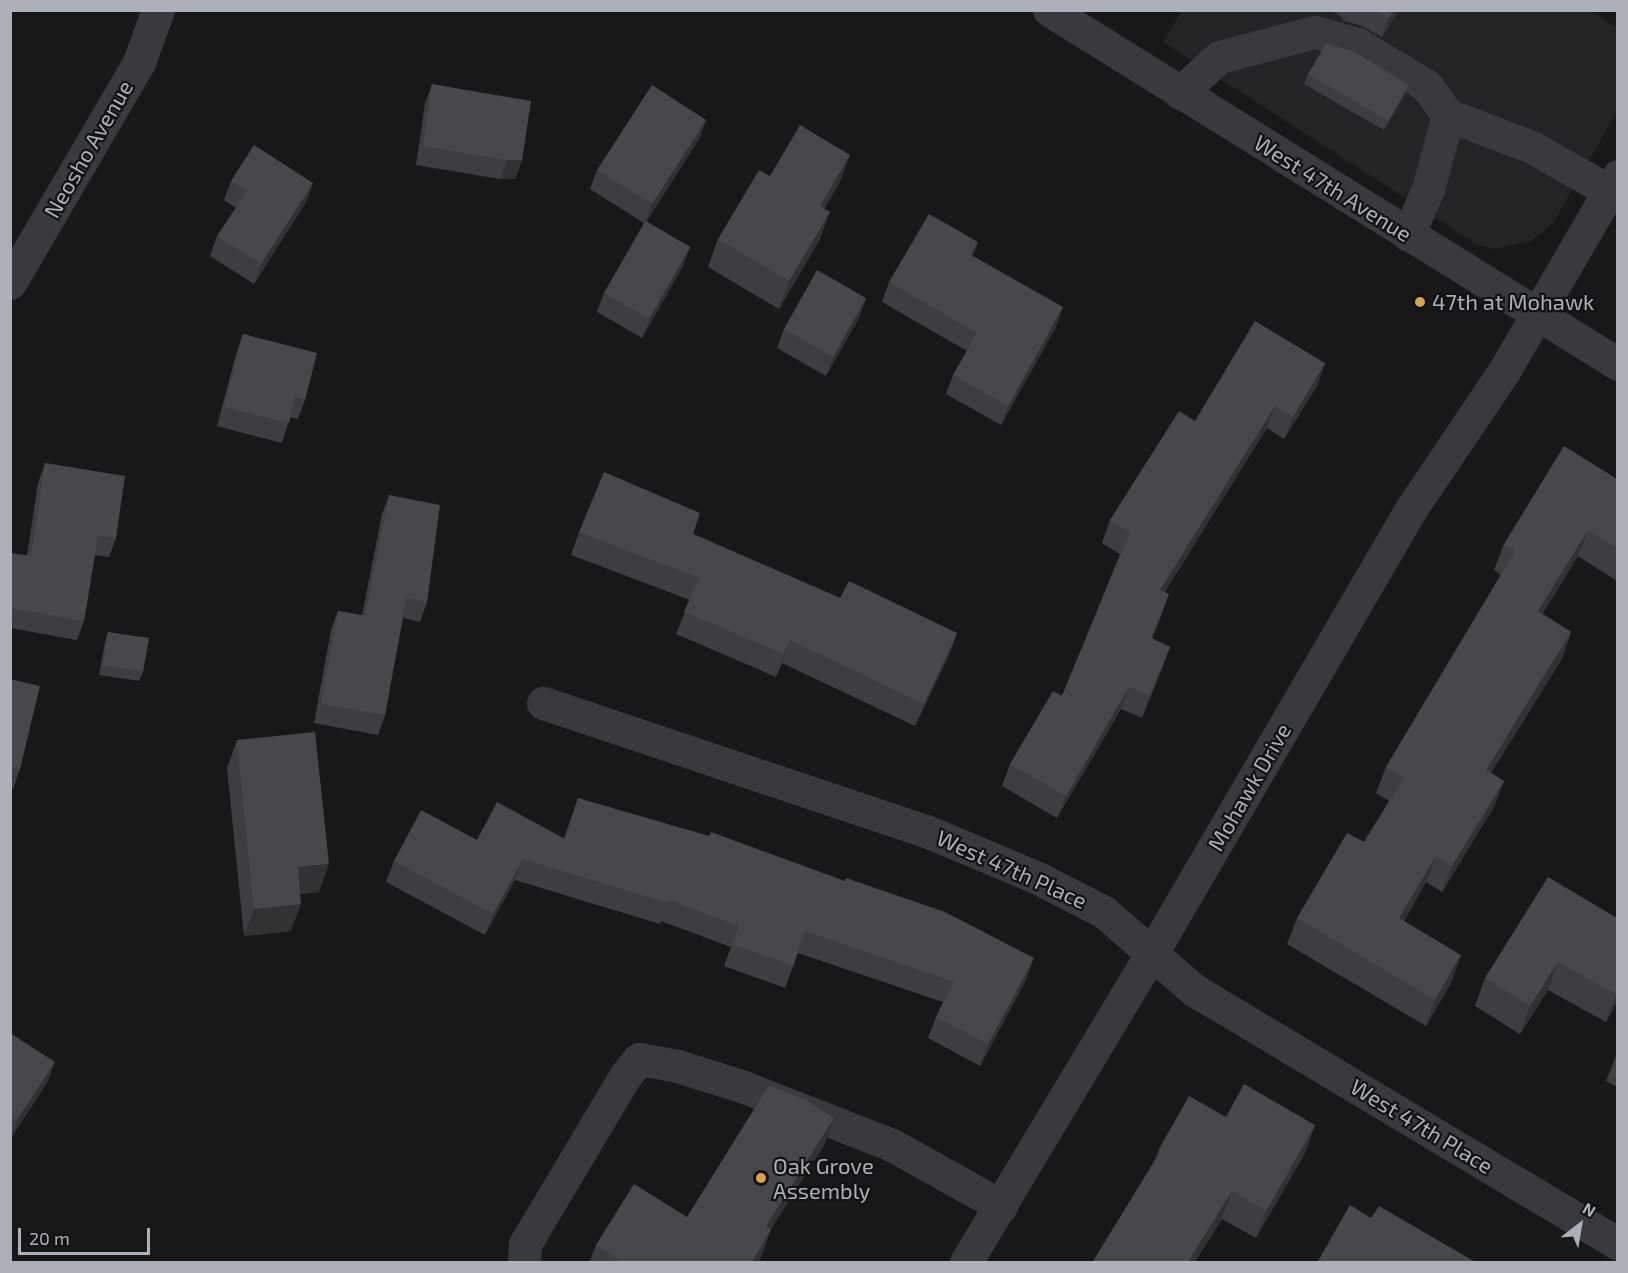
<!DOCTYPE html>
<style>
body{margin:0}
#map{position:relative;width:1628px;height:1273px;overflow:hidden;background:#181819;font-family:"Exo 2",sans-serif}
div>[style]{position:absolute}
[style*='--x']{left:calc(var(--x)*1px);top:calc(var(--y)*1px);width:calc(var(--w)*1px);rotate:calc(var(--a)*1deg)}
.built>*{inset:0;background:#242426}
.minor>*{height:33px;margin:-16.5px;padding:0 16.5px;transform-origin:16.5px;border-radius:16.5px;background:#393a3e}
.wall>*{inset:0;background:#3d3e41}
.shaded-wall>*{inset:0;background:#323235}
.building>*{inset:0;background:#47484c}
.dots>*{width:16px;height:16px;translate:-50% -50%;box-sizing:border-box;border:3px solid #131314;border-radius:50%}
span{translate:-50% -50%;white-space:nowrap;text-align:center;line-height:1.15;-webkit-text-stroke:4.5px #131314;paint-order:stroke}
.street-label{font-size:22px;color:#acb0b8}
.poi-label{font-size:22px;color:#acb0b8}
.left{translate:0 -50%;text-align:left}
.frame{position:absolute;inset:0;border:12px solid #acb0b8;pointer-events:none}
.north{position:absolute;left:1550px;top:1195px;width:60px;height:60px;-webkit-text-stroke:4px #131314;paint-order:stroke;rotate:31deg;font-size:16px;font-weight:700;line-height:24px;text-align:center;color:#acb0b8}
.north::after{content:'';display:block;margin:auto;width:21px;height:27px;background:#acb0b8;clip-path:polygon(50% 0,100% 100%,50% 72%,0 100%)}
.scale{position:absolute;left:18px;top:1228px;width:132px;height:27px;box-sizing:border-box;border:3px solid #acb0b8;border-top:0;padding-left:8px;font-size:18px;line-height:21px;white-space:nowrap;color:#acb0b8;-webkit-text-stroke:4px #131314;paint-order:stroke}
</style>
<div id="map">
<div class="built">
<div style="clip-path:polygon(1182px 11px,1590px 11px,1617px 28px,1617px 112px,1553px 223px,1531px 241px,1494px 249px,1478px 245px,1163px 42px)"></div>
</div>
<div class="minor">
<div style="--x:1049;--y:10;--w:670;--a:31.89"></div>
<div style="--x:1180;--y:93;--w:53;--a:-42.7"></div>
<div style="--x:1219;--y:57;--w:99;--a:-14.6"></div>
<div style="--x:1315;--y:32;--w:44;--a:15.9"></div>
<div style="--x:1357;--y:44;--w:80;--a:30.7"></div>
<div style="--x:1426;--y:85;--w:37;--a:54"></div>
<div style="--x:1448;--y:115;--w:77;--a:105.1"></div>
<div style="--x:1428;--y:189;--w:50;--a:113.5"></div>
<div style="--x:1448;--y:115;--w:90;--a:20.9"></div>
<div style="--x:1532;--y:147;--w:89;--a:29.7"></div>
<div style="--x:10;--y:283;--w:256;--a:-59.7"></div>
<div style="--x:139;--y:62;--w:55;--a:-69.9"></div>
<div style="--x:543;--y:703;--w:404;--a:18.5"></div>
<div style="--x:926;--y:831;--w:121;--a:22.8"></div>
<div style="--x:1038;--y:878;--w:74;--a:27.3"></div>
<div style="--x:1104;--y:912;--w:119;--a:40.9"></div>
<div style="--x:1194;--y:990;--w:494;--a:30.9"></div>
<div style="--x:524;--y:1262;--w:18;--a:-87"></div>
<div style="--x:525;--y:1244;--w:196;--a:-59.2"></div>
<div style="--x:625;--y:1076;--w:22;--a:-51"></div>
<div style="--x:639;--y:1059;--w:40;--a:10"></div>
<div style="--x:678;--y:1066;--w:69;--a:17.7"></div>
<div style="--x:744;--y:1087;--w:159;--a:21.4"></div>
<div style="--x:892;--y:1145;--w:125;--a:29.2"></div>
<div style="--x:966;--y:1262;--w:361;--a:-59"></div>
<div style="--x:1152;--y:953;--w:514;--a:-59.74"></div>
<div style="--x:1411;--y:509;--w:166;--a:-56"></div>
<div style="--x:1504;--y:371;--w:226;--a:-59.7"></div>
</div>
<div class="wall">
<div style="clip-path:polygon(1331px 10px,1399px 10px,1382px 37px,1362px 26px,1342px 20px,1343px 18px)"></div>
<div style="clip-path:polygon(1308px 74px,1409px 85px,1405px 95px,1384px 130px,1304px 84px)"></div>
<div style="clip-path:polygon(432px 84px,522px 160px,515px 179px,500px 179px,416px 165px,425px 104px)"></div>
<div style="clip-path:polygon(706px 120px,699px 139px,646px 222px,690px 247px,683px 266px,642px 338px,597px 312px,604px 293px,644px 223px,590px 189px,597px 170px)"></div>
<div style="clip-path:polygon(770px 176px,840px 182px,824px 208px,820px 239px,779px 309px,708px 267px,718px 239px)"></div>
<div style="clip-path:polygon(231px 181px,313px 183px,306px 202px,254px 284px,210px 256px,217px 236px,236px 208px,224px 200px)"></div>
<div style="clip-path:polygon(973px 256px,1056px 327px,1001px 425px,946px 394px,953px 375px,967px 351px,882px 302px,889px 282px)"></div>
<div style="clip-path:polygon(866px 298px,859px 318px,826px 376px,777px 348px,784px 329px)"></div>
<div style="clip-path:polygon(243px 334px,305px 400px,298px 419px,290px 417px,282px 443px,217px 426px,236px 354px)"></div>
<div style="clip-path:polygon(1325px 363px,1317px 386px,1284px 439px,1267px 428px,1164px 592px,1169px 594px,1152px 639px,1170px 647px,1142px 718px,1121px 709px,1057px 818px,1002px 786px,1010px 764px,1062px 696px,1120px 554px,1102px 543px,1110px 520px,1195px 421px)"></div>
<div style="clip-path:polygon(45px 463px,116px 538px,109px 557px,95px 555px,84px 621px,77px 640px,10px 628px,10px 553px,27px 556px,38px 483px)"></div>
<div style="clip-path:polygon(1617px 479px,1617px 581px,1578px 556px,1542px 614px,1571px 632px,1562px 659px,1491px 773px,1504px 781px,1494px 807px,1442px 892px,1426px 882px,1404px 921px,1452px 981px,1426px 1026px,1287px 944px,1297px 918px,1364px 842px,1389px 801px,1376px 793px,1386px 767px,1501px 575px,1494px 570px,1504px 544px)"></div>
<div style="clip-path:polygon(389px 495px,427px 602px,420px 622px,403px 618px,385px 715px,378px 735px,314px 723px,331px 630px,338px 611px,362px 615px,382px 514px)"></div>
<div style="clip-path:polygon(579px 532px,693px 534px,840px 598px,957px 633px,949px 655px,915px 726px,782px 663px,776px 677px,676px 634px,690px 600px,571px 555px)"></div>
<div style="clip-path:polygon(108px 632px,143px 672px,139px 681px,99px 675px,105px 642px)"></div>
<div style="clip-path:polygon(10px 679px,20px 769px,13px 789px,10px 788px)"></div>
<div style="clip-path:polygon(237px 740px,319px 892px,300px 894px,291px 931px,244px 936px,227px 768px)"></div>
<div style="clip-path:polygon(578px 798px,1026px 980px,980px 1066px,928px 1038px,936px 1017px,943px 1002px,798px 953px,785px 988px,724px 966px,731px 947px,661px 921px,660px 924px,515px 880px,485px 935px,386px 882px,394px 861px,477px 840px,564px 838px)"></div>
<div style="clip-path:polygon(1617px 918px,1617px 1002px,1606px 1022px,1548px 990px,1520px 1034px,1475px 1006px,1485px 978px)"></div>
<div style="clip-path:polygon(10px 1033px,48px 1081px,11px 1138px,10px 1137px)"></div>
<div style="clip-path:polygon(1617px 1053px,1617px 1087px,1606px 1081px)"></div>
<div style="clip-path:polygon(1226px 1117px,1315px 1125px,1305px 1153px,1256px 1238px,1222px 1219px,1194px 1263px,1092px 1263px,1155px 1161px,1159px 1149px)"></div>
<div style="clip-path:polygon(834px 1118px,824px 1145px,771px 1229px,761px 1257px,758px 1263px,589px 1263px,596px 1245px,687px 1217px)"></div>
</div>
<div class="shaded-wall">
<div style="clip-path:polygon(1394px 10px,1399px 10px,1382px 37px,1389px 18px)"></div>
<div style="clip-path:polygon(1409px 85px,1405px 95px,1384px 130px,1388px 121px)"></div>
<div style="clip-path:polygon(706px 120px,699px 139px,645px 224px,652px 204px)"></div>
<div style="clip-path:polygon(850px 155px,840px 182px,810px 233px,820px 206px)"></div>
<div style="clip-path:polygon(507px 160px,522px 160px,515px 179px,500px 179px)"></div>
<div style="clip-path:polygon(313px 183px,306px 202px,254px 284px,261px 264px)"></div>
<div style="clip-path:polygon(830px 212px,820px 239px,779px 309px,789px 281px)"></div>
<div style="clip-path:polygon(978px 242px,971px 261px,971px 255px)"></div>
<div style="clip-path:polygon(690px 247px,683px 266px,642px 338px,649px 319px)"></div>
<div style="clip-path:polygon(866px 298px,859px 318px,826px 376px,833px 357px)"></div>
<div style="clip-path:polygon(1063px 307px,1056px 327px,1001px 425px,1008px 406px)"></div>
<div style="clip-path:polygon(1325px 363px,1317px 386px,1284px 439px,1293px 417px)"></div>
<div style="clip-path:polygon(1275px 406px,1267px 428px,1152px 613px,1160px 590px)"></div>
<div style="clip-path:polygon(1588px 530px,1578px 556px,1528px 638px,1538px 611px)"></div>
<div style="clip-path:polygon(1169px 594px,1161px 617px,1143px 661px,1151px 638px)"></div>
<div style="clip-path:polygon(1571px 632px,1562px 659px,1476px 796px,1486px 770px)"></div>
<div style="clip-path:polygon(957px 633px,949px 655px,915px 726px,924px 704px)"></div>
<div style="clip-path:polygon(790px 640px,782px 663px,776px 677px,784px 654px)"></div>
<div style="clip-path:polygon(1170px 647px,1162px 669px,1142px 718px,1150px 695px)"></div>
<div style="clip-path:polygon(1129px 687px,1121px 709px,1057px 818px,1066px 796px)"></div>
<div style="clip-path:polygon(1504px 781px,1494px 807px,1442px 892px,1452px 866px)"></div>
<div style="clip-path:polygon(1436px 856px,1426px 882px,1390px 945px,1399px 918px)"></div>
<div style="clip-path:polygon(523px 859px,515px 880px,485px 935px,493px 914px)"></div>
<div style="clip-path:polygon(329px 864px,319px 892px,288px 895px,298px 867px)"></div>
<div style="clip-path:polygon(301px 904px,291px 931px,244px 936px,254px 909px)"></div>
<div style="clip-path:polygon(1461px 955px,1452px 981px,1426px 1026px,1435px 1000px)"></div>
<div style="clip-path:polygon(1034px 958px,1026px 980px,980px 1066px,988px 1044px)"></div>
<div style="clip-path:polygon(1558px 962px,1548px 990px,1520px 1034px,1530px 1006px)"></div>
<div style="clip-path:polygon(1617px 992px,1617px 1002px,1606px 1022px,1616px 994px)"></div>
<div style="clip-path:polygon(55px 1062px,48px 1081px,11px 1138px,18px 1118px)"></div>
<div style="clip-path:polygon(834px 1118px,824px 1145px,756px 1253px,766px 1226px)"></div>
<div style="clip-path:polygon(1315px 1125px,1305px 1153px,1256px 1238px,1266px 1211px)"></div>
<div style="clip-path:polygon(1232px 1191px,1222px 1219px,1194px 1263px,1187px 1263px)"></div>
<div style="clip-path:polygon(771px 1229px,761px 1257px,758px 1263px,751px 1263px)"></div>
</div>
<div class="building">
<div style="clip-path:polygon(1376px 10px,1394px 10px,1389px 18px)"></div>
<div style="clip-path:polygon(1326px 44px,1353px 51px,1409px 85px,1388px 121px,1308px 74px)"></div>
<div style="clip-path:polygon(432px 84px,531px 101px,522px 160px,507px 160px,423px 146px)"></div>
<div style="clip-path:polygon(652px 85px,706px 120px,652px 204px,597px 170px)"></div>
<div style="clip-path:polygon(800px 125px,850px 155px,820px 206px,830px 212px,789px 281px,718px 239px,759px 170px,770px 176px)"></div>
<div style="clip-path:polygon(254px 145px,313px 183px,261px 264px,217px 236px,247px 191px,231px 181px)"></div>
<div style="clip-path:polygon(929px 214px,978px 242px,971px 255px,1063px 307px,1008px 406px,953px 375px,977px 333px,889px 282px)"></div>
<div style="clip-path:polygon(646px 221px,690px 247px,649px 319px,604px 293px)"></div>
<div style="clip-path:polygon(817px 270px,866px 298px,833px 357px,784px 329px)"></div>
<div style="clip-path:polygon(1255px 321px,1325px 363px,1293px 417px,1275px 406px,1160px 590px,1169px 594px,1151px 638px,1170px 647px,1150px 695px,1129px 687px,1066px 796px,1010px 764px,1053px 691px,1062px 696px,1130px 533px,1110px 520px,1179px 411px,1195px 421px)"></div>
<div style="clip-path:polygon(243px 334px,317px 353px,305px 400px,295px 397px,289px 423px,224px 407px)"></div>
<div style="clip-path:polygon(1564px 446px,1617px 479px,1617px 548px,1588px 530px,1538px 611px,1571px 632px,1486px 770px,1504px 781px,1452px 866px,1436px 856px,1399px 918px,1461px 955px,1435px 1000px,1297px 918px,1347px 833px,1364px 842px,1404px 778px,1386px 767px,1515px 551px,1504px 544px)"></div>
<div style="clip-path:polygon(45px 463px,125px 476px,116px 538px,98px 536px,84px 621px,10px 608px,10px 553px,31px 556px)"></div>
<div style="clip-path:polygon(604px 472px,700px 513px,693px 534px,840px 598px,849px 581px,957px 633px,924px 704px,790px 640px,784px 654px,684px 612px,699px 578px,579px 532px)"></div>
<div style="clip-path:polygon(389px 495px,440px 505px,427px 602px,406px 598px,385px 715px,321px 704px,338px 611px,365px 616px)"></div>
<div style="clip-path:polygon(108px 632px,149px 638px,143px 672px,103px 665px)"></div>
<div style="clip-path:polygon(10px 679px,40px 686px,20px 769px,10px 767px)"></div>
<div style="clip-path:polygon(315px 732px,329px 864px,298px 867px,301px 904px,254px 909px,237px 740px)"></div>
<div style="clip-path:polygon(578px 798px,709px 836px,711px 832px,845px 881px,846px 878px,945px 912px,1034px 958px,988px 1044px,936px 1017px,954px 982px,805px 931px,793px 966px,732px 944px,739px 926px,669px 900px,668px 903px,523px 859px,493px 914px,394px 861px,421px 810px,477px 840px,497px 802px,565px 839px)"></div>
<div style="clip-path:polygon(1548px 877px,1617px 918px,1617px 992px,1616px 994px,1558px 962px,1530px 1006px,1485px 978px)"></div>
<div style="clip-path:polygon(10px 1033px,55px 1062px,18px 1118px,10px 1114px)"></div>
<div style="clip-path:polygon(1244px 1084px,1315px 1125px,1266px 1211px,1232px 1191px,1187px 1263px,1092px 1263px,1161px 1150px,1159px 1149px,1189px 1096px,1226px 1117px)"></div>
<div style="clip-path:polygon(769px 1085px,804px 1099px,834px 1118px,766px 1226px,771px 1229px,751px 1263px,624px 1263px,596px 1245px,634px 1184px,687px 1217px)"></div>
<div style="clip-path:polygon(1350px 1205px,1371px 1218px,1379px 1206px,1477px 1263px,1321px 1263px,1318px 1261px)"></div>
</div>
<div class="dots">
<div style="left:1420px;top:302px;background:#dca14e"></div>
<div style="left:761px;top:1178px;background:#dca14e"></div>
</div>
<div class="street-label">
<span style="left:88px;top:149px;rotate:-60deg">Neosho Avenue</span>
<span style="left:1333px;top:188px;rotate:32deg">West 47th Avenue</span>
<span style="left:1249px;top:787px;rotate:-60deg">Mohawk Drive</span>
<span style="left:1012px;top:869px;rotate:24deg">West 47th Place</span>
<span style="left:1422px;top:1126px;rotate:31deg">West 47th Place</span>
</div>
<div class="poi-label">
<span class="left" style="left:1432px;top:302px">47th at Mohawk</span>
<span class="left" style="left:773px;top:1178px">Oak Grove<br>Assembly</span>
</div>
<div class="frame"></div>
<div class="north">N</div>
<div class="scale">20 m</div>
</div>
